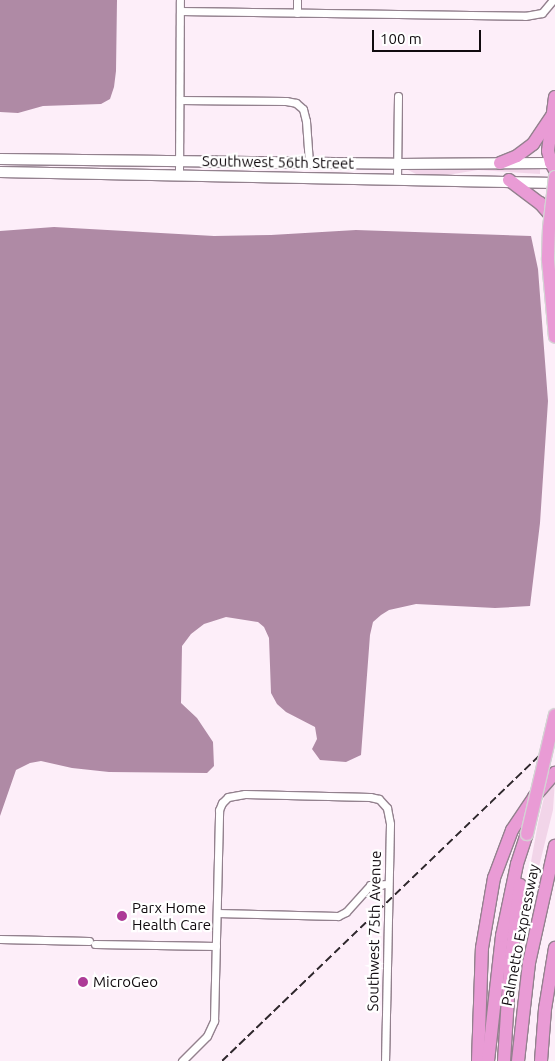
<!DOCTYPE html>
<style>
body{margin:0}
#map{position:relative;width:555px;height:1061px;overflow:hidden;background:#fdeef9;font-family:Ubuntu,sans-serif}
div>[style]{position:absolute}
[style*='--x']{left:calc(var(--x)*1px);top:calc(var(--y)*1px);width:calc(var(--w)*1px);rotate:calc(var(--a)*1deg)}
.green>*{inset:0;background:#f2d5e9}
.water>*{inset:0;background:#af8aa5}
.roads{filter:drop-shadow(1px 0 #93818e) drop-shadow(-1px 0 #93818e) drop-shadow(0 1px #93818e) drop-shadow(0 -1px #93818e)}
.street>*{height:7px;margin:-3.5px;padding:0 3.5px;transform-origin:3.5px;border-radius:3.5px;background:#fff}
.secondary>*{height:10px;margin:-5px;padding:0 5px;transform-origin:5px;border-radius:5px;background:#fff}
.highway>*{height:12px;margin:-6px;padding:0 6px;transform-origin:6px;border-radius:6px;background:#e99bd5}
.rail>*{height:2px;margin-top:-1px;transform-origin:0;background:repeating-linear-gradient(90deg,#2e272c 0 8px,transparent 0 12px)}
.bridges{filter:drop-shadow(1px 0 #d4d3d4) drop-shadow(-1px 0 #d4d3d4) drop-shadow(0 1px #d4d3d4) drop-shadow(0 -1px #d4d3d4)}
.highway-bridge>*{height:12px;margin:-6px;padding:0 6px;transform-origin:6px;border-radius:6px;background:#e99bd5}
.dots>*{width:14px;height:14px;translate:-50% -50%;box-sizing:border-box;border:2px solid #fff;border-radius:50%}
span{translate:-50% -50%;white-space:nowrap;text-align:center;line-height:1.15;-webkit-text-stroke:4.5px #fff;paint-order:stroke}
.street-label{font-size:15px;color:#110b0f}
.poi-label{font-size:15px;color:#110b0f}
.left{translate:0 -50%;text-align:left}
.scale{position:absolute;left:372px;top:30px;width:109px;height:22px;box-sizing:border-box;border:2px solid #110b0f;border-top:0;padding-left:6px;font-size:15px;line-height:18px;white-space:nowrap;color:#110b0f;-webkit-text-stroke:4px #fff;paint-order:stroke}
</style>
<div id="map">
<div class="green">
<div style="clip-path:polygon(540px 167px,540px 174px,478px 170px,447px 175px,418px 175px,408px 170px)"></div>
<div style="clip-path:polygon(555px 780px,553px 810px,529px 907px,514px 982px,523px 906px,538px 823px,546px 789px)"></div>
</div>
<div class="water">
<div style="clip-path:polygon(0 0,117px 0,116px 71px,114px 87px,110px 99px,101px 104px,43px 106px,18px 113px,0 112px)"></div>
<div style="clip-path:polygon(54px 227px,214px 236px,271px 235px,356px 230px,531px 236px,538px 269px,548px 401px,540px 523px,530px 606px,495px 608px,416px 604px,389px 610px,381px 615px,373px 622px,370px 635px,361px 755px,346px 762px,320px 760px,312px 749px,317px 739px,315px 727px,286px 712px,277px 704px,271px 693px,269px 638px,264px 627px,258px 622px,226px 617px,204px 624px,191px 634px,182px 646px,181px 703px,197px 718px,213px 742px,214px 766px,207px 773px,109px 772px,72px 768px,41px 761px,30px 763px,16px 770px,0 816px,0 231px)"></div>
</div>
<div class="roads">
<div class="street">
<div style="--x:180;--y:11;--w:345;--a:0.8"></div>
<div style="--x:525;--y:16;--w:17;--a:-10"></div>
<div style="--x:542;--y:13;--w:17;--a:-50"></div>
<div style="--x:297;--y:13;--w:13;--a:-90"></div>
<div style="--x:180;--y:100;--w:106;--a:0.5"></div>
<div style="--x:286;--y:101;--w:10;--a:11"></div>
<div style="--x:296;--y:103;--w:9;--a:41"></div>
<div style="--x:303;--y:109;--w:12;--a:76"></div>
<div style="--x:306;--y:121;--w:42;--a:85.9"></div>
<div style="--x:179;--y:175;--w:175;--a:-89.7"></div>
<div style="--x:397;--y:178;--w:82;--a:-89.3"></div>
<div style="--x:217;--y:913;--w:121;--a:1.4"></div>
<div style="--x:338;--y:916;--w:9;--a:-27"></div>
<div style="--x:346;--y:912;--w:36;--a:-48"></div>
<div style="--x:370;--y:885;--w:18;--a:-3"></div>
<div style="--x:0;--y:939;--w:89;--a:1.3"></div>
<div style="--x:95;--y:944;--w:121;--a:0.9"></div>
<div style="--x:182;--y:1061;--w:35;--a:-45"></div>
<div style="--x:207;--y:1036;--w:17;--a:-65"></div>
<div style="--x:214;--y:1021;--w:211;--a:-88.6"></div>
<div style="--x:219;--y:810;--w:8;--a:-67"></div>
<div style="--x:222;--y:803;--w:8;--a:-45"></div>
<div style="--x:228;--y:797;--w:17;--a:-10"></div>
<div style="--x:245;--y:794;--w:125;--a:1.4"></div>
<div style="--x:370;--y:797;--w:9;--a:13"></div>
<div style="--x:379;--y:799;--w:12;--a:48"></div>
<div style="--x:387;--y:808;--w:16;--a:79"></div>
<div style="--x:390;--y:824;--w:237;--a:91.2"></div>
</div>
<div class="secondary">
<div style="--x:0;--y:159;--w:397;--a:0.7"></div>
<div style="--x:397;--y:164;--w:158;--a:-0.4"></div>
<div style="--x:0;--y:172;--w:555;--a:1.14"></div>
</div>
<div class="highway">
<div style="--x:555;--y:97;--w:54;--a:97.4"></div>
<div style="--x:548;--y:151;--w:12;--a:76"></div>
<div style="--x:551;--y:163;--w:8;--a:60"></div>
<div style="--x:500;--y:163;--w:18;--a:-22"></div>
<div style="--x:517;--y:156;--w:20;--a:-37"></div>
<div style="--x:533;--y:144;--w:36;--a:-56"></div>
<div style="--x:509;--y:180;--w:39;--a:37"></div>
<div style="--x:540;--y:203;--w:21;--a:49"></div>
<div style="--x:478;--y:1061;--w:113;--a:-88"></div>
<div style="--x:482;--y:948;--w:71;--a:-80.3"></div>
<div style="--x:494;--y:878;--w:51;--a:-69.4"></div>
<div style="--x:512;--y:830;--w:40;--a:-56"></div>
<div style="--x:534;--y:797;--w:32;--a:-49"></div>
<div style="--x:488;--y:1061;--w:126;--a:-83.6"></div>
<div style="--x:502;--y:936;--w:74;--a:-78.2"></div>
<div style="--x:517;--y:864;--w:32;--a:-72"></div>
<div style="--x:504;--y:1061;--w:95;--a:-86.4"></div>
<div style="--x:510;--y:966;--w:82;--a:-83"></div>
<div style="--x:518;--y:1061;--w:99;--a:-83.6"></div>
<div style="--x:529;--y:963;--w:120;--a:-77.5"></div>
<div style="--x:541;--y:1061;--w:52;--a:-85.6"></div>
<div style="--x:545;--y:1009;--w:62;--a:-80.7"></div>
</div>
</div>
<div class="rail">
<div style="--x:222;--y:1061;--w:462;--a:-43.9"></div>
</div>
<div class="bridges">
<div class="highway-bridge">
<div style="--x:555;--y:177;--w:51;--a:96.7"></div>
<div style="--x:549;--y:228;--w:32;--a:92"></div>
<div style="--x:548;--y:260;--w:77;--a:84.8"></div>
<div style="--x:527;--y:834;--w:122;--a:-76.8"></div>
</div>
</div>
<div class="dots">
<div style="left:122px;top:916px;background:#ad3b97"></div>
<div style="left:83px;top:982px;background:#ad3b97"></div>
</div>
<div class="street-label">
<span style="left:278px;top:162px;rotate:1deg">Southwest 56th Street</span>
<span style="left:374px;top:931px;rotate:-89deg">Southwest 75th Avenue</span>
<span style="left:520px;top:935px;rotate:-79deg">Palmetto Expressway</span>
</div>
<div class="poi-label">
<span class="left" style="left:132px;top:916px">Parx Home<br>Health Care</span>
<span class="left" style="left:93px;top:982px">MicroGeo</span>
</div>
<div class="scale">100 m</div>
</div>
